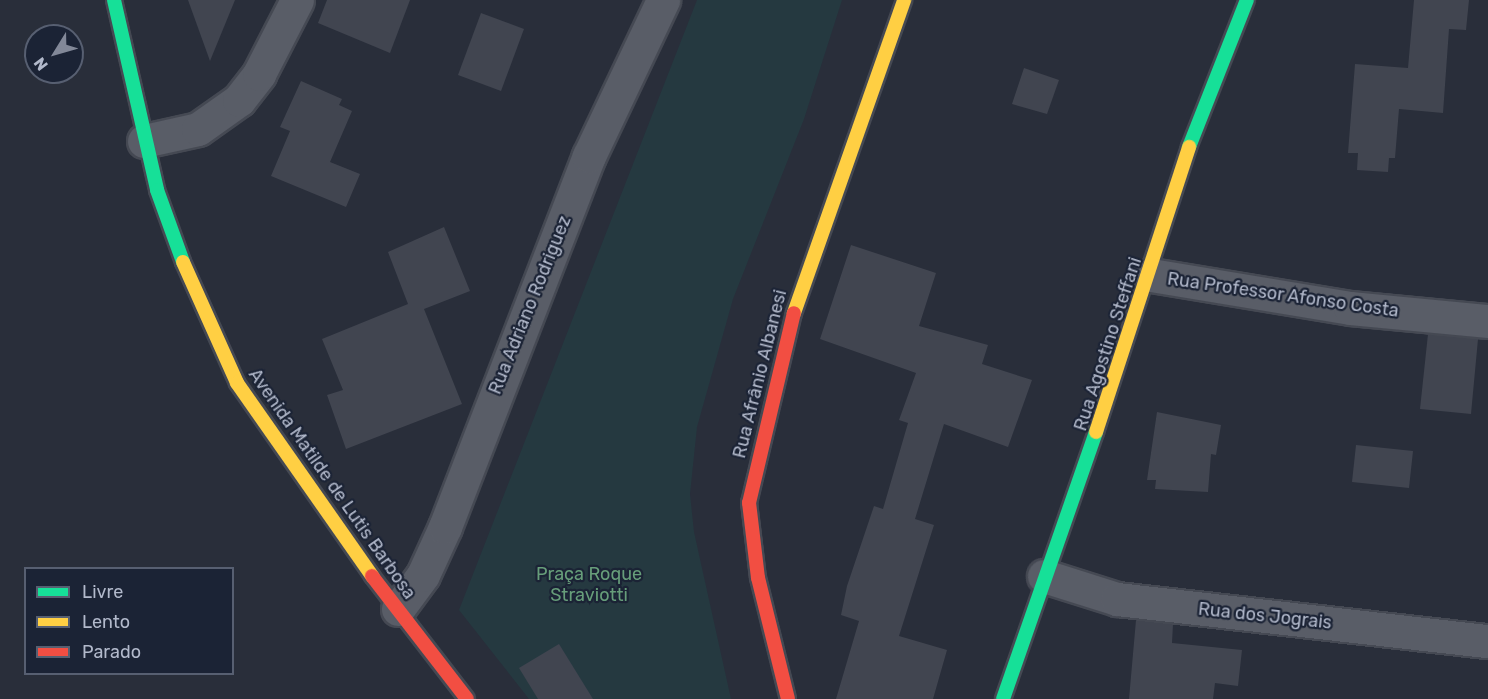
<!DOCTYPE html>
<meta charset="utf-8">
<style>
body{margin:0}
#map{position:relative;width:1488px;height:699px;overflow:hidden;background:#292e3a;font-family:Rubik,sans-serif}
div>[style]{position:absolute}
[style*='--x']{left:calc(var(--x)*1px);top:calc(var(--y)*1px);width:calc(var(--w)*1px);rotate:calc(var(--a)*1deg)}
.green>*{inset:0;background:#253940}
.building>*{inset:0;background:#414550}
.roads{filter:drop-shadow(2px 0 #454953) drop-shadow(-2px 0 #454953) drop-shadow(0 2px #454953) drop-shadow(0 -2px #454953)}
.street>*{height:33px;margin:-16.5px;padding:0 16.5px;transform-origin:16.5px;border-radius:16.5px;background:#595d67}
.fast>*{height:14px;margin:-7px;padding:0 7px;transform-origin:7px;border-radius:7px;background:#16e098}
.slow>*{height:14px;margin:-7px;padding:0 7px;transform-origin:7px;border-radius:7px;background:#ffcf43}
.jam>*{height:14px;margin:-7px;padding:0 7px;transform-origin:7px;border-radius:7px;background:#f24e42}
span{translate:-50% -50%;white-space:nowrap;text-align:center;line-height:1.15;-webkit-text-stroke:4.5px #1b2335;paint-order:stroke}
.street-label{font-size:18px;color:#b2b9cb}
.park-label{font-size:18px;color:#679e7a}
.legend{position:absolute;left:24px;top:567px;width:210px;height:108px;box-sizing:border-box;background:#1b2335;border:2px solid #575f71;margin:0;padding:8px 10px;list-style:none;font-size:18px;color:#b2b9cb}
.legend li{display:flex;align-items:center;gap:12px;height:30px}
.legend b{width:30px;border:2px solid #575f71}
.north{position:absolute;left:24px;top:24px;width:60px;height:60px;box-sizing:border-box;background:#1b2335;border:2px solid #575f71;border-radius:50%;rotate:233deg;font-size:16px;font-weight:700;line-height:24px;text-align:center;color:#b2b9cb}
.north::after{content:'';display:block;margin:auto;width:21px;height:27px;background:#828898;clip-path:polygon(50% 0,100% 100%,50% 72%,0 100%)}
</style>
<div id="map">
<div class="green">
<div style="clip-path:polygon(697px 0,842px 0,804px 119px,733px 299px,697px 427px,690px 494px,694px 532px,731px 699px,529px 699px,459px 610px)"></div>
</div>
<div class="building">
<div style="clip-path:polygon(188px 0,235px 0,210px 61px)"></div>
<div style="clip-path:polygon(327px 0,410px 0,390px 53px,318px 23px)"></div>
<div style="clip-path:polygon(1414px 0,1469px 0,1466px 30px,1449px 29px,1443px 113px,1399px 109px,1395px 158px,1389px 158px,1388px 172px,1357px 170px,1358px 153px,1348px 153px,1355px 64px,1408px 68px)"></div>
<div style="clip-path:polygon(481px 13px,524px 29px,501px 91px,458px 75px)"></div>
<div style="clip-path:polygon(1024px 68px,1059px 80px,1047px 114px,1012px 104px)"></div>
<div style="clip-path:polygon(301px 81px,342px 99px,339px 105px,352px 111px,330px 162px,360px 174px,346px 207px,271px 176px,290px 131px,280px 127px)"></div>
<div style="clip-path:polygon(444px 227px,470px 291px,424px 309px,462px 404px,346px 449px,327px 395px,343px 390px,322px 339px,408px 304px,388px 252px)"></div>
<div style="clip-path:polygon(851px 245px,936px 273px,919px 326px,988px 345px,982px 364px,1032px 380px,1008px 447px,944px 424px,915px 519px,934px 525px,899px 636px,947px 650px,933px 699px,836px 699px,859px 621px,841px 615px,847px 586px,874px 506px,883px 509px,908px 423px,899px 420px,916px 373px,820px 339px)"></div>
<div style="clip-path:polygon(1428px 334px,1478px 339px,1471px 414px,1420px 409px)"></div>
<div style="clip-path:polygon(1157px 412px,1221px 425px,1216px 455px,1211px 454px,1208px 492px,1155px 489px,1156px 480px,1147px 480px)"></div>
<div style="clip-path:polygon(1356px 445px,1413px 451px,1409px 488px,1352px 482px)"></div>
<div style="clip-path:polygon(1136px 620px,1173px 624px,1172px 643px,1242px 650px,1238px 686px,1215px 683px,1213px 699px,1129px 699px)"></div>
<div style="clip-path:polygon(559px 644px,593px 699px,538px 699px,519px 668px)"></div>
</div>
<div class="roads">
<div class="street">
<div style="--x:144;--y:141;--w:55;--a:-12.5"></div>
<div style="--x:198;--y:129;--w:50;--a:-35.3"></div>
<div style="--x:239;--y:100;--w:33;--a:-52"></div>
<div style="--x:259;--y:74;--w:83;--a:-62.8"></div>
<div style="--x:1151;--y:275;--w:202;--a:9.4"></div>
<div style="--x:1350;--y:308;--w:139;--a:5.4"></div>
<div style="--x:1044;--y:576;--w:77;--a:17.5"></div>
<div style="--x:1117;--y:599;--w:373;--a:6.5"></div>
<div style="--x:398;--y:609;--w:42;--a:-53.7"></div>
<div style="--x:423;--y:575;--w:53;--a:-65.4"></div>
<div style="--x:445;--y:527;--w:398;--a:-68.8"></div>
<div style="--x:589;--y:156;--w:173;--a:-64.6"></div>
</div>
<div class="fast">
<div style="--x:114;--y:0;--w:195;--a:77.2"></div>
<div style="--x:157;--y:190;--w:77;--a:70.1"></div>
<div style="--x:1189;--y:147;--w:158;--a:-68.5"></div>
<div style="--x:1003;--y:699;--w:283;--a:-70.8"></div>
</div>
<div class="slow">
<div style="--x:183;--y:262;--w:133;--a:65.9"></div>
<div style="--x:237;--y:383;--w:236;--a:55"></div>
<div style="--x:794;--y:313;--w:332;--a:-70.6"></div>
<div style="--x:1096;--y:432;--w:300;--a:-71.9"></div>
</div>
<div class="jam">
<div style="--x:372;--y:576;--w:155;--a:52.3"></div>
<div style="--x:788;--y:699;--w:125;--a:-103.9"></div>
<div style="--x:758;--y:578;--w:76;--a:-96.8"></div>
<div style="--x:749;--y:503;--w:195;--a:-76.7"></div>
</div>
</div>
<div class="street-label">
<span style="left:1283px;top:295px;rotate:8deg">Rua Professor Afonso Costa</span>
<span style="left:530px;top:305px;rotate:-68deg">Rua Adriano Rodriguez</span>
<span style="left:1108px;top:344px;rotate:-72deg">Rua Agostino Steffani</span>
<span style="left:760px;top:374px;rotate:-76deg">Rua Afrânio Albanesi</span>
<span style="left:332px;top:484px;rotate:55deg">Avenida Matilde de Lutis Barbosa</span>
<span style="left:1265px;top:616px;rotate:6deg">Rua dos Jograis</span>
</div>
<div class="park-label">
<span style="left:589px;top:585px">Praça Roque<br>Straviotti</span>
</div>
<ul class="legend">
<li><b style="height:8px;background:#16e098"></b>Livre</li>
<li><b style="height:8px;background:#ffcf43"></b>Lento</li>
<li><b style="height:8px;background:#f24e42"></b>Parado</li>
</ul>
<div class="north">N</div>
</div>
